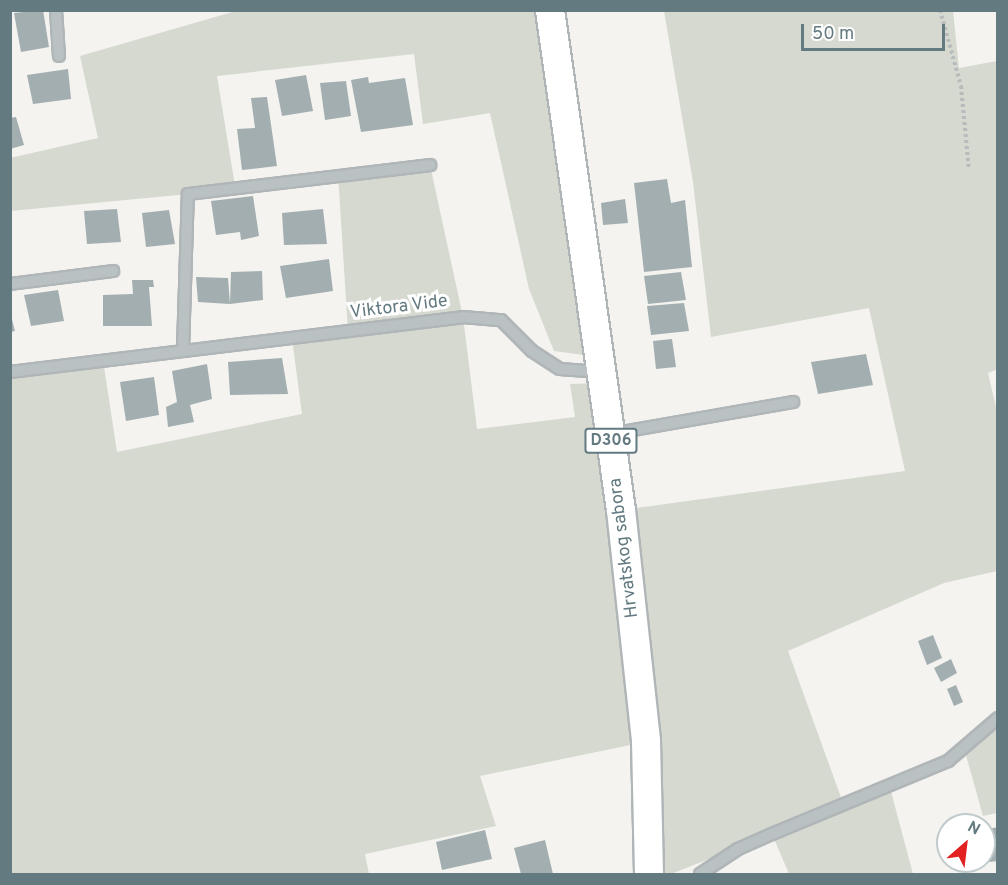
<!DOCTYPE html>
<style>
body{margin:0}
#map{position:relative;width:1008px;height:885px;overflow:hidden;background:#f4f3ef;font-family:Overpass,sans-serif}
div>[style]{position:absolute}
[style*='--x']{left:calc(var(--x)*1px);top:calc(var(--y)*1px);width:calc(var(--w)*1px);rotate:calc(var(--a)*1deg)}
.green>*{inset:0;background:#d5d9cf}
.building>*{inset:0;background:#a3aeb1}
.path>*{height:4px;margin-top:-2px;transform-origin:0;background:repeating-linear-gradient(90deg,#b7bbbc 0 3px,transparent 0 6px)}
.roads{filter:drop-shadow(2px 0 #b0b6b8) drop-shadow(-2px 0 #b0b6b8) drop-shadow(0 2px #b0b6b8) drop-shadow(0 -2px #b0b6b8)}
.minor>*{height:10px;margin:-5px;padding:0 5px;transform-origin:5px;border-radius:5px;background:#bac1c3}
.major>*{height:28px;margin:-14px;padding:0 14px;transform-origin:14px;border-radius:14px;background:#fff}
span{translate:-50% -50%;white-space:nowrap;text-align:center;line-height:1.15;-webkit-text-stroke:6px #fff;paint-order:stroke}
.shield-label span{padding:2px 4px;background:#fff;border:2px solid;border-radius:4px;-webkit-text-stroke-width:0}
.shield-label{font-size:16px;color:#637a81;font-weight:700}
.street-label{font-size:18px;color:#637a81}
.frame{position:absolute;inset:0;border:12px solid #637a81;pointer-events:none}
.north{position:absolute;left:936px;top:813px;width:60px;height:60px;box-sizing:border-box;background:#fff;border:2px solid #c1cacd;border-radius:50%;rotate:28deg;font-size:16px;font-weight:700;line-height:24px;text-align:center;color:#637a81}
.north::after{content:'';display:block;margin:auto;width:21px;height:27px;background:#e32121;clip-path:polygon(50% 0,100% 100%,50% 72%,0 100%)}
.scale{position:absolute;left:801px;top:24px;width:144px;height:27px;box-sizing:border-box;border:3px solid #637a81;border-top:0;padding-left:8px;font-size:18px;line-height:21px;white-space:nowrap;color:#637a81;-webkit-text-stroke:4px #fff;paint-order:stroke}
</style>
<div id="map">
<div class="green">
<div style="clip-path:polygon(236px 11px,550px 11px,599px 357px,554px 351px,529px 289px,490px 113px,423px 124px,414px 54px,217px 76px,235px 186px,188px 194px,11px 211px,10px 158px,98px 138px,80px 56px)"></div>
<div style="clip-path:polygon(664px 11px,953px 11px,959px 68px,997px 61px,998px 369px,988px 373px,998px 416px,997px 571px,944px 583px,788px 651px,843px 803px,889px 784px,913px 874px,789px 874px,772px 834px,671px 874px,649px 874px,645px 742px,480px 776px,496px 826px,365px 854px,369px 874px,11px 874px,10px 372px,103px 360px,117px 452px,302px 414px,292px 339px,348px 331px,338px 174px,430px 165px,463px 317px,477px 429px,575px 417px,570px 384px,603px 383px,622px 510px,905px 471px,869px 308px,711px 337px,693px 182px)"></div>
<div style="clip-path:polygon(997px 718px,997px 813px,983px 816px,964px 748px)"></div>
</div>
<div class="building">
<div style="clip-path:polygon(43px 10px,49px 47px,21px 52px,14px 13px)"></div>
<div style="clip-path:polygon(68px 69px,71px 99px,33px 104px,27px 75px)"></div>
<div style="clip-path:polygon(306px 75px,313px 111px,282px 116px,275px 80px)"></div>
<div style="clip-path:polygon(368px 77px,369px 83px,405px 78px,413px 125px,361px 132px,351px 80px)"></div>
<div style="clip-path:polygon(346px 81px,351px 116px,325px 120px,320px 83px)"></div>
<div style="clip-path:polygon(267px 97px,277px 166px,242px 170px,237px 129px,255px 128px,251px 98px)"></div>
<div style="clip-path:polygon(16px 117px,24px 145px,10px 149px,10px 118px)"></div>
<div style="clip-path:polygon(667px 179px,671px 203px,685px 200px,692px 267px,644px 272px,634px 183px)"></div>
<div style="clip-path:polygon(253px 196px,259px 236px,241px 240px,240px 232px,216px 235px,211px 201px)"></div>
<div style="clip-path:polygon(625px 199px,628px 223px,603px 225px,601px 203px)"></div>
<div style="clip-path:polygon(117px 209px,121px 242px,87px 244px,84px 211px)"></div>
<div style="clip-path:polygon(323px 209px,327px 244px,284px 245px,282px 213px)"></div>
<div style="clip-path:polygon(169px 210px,175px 244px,146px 247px,142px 213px)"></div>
<div style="clip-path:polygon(329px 259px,333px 291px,286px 298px,280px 266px)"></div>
<div style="clip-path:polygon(262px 271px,263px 300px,230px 304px,198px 302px,196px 277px,228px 278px,230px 304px,231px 272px)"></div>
<div style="clip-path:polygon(681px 272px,686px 300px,648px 304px,644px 276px)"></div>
<div style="clip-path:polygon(132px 280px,153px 280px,154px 287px,149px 287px,152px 326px,103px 326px,103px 295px,133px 294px)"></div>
<div style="clip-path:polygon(58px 290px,64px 321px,31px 326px,24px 295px)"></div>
<div style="clip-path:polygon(684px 303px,689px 331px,651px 335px,647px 306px)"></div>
<div style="clip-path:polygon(10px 312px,15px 331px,10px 332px)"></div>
<div style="clip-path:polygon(672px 339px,676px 367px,656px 369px,653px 341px)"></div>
<div style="clip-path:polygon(866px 354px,873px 385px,818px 394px,811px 362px)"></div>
<div style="clip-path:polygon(282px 358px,288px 394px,230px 395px,228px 362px)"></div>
<div style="clip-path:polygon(207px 364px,212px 399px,190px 405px,194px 422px,168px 427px,166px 407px,177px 402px,172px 371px)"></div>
<div style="clip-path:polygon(154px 377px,159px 415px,126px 421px,120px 382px)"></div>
<div style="clip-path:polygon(933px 635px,942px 658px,927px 665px,918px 641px)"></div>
<div style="clip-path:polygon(951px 659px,957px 673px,941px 682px,934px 668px)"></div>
<div style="clip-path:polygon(956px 685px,963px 702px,954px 706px,947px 689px)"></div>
<div style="clip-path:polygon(998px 827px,998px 861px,989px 862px,984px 830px)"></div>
<div style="clip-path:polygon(485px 830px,492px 859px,442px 870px,436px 842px)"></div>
<div style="clip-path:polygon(545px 840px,553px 874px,521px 874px,514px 848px)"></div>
</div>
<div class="path">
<div style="--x:940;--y:10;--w:79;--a:74.6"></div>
<div style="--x:961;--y:86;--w:84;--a:84.6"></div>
</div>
<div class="roads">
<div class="minor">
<div style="--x:56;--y:10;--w:46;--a:86.3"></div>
<div style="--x:10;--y:284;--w:104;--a:-7.2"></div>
<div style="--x:183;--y:349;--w:155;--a:-88.2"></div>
<div style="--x:188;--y:194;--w:244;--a:-6.8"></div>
<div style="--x:10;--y:372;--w:456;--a:-6.9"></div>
<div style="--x:463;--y:317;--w:38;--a:5"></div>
<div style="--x:501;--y:320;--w:44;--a:45"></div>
<div style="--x:532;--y:351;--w:33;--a:33"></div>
<div style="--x:560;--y:369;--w:40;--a:4.3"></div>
<div style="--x:610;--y:434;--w:186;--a:-9.9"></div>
<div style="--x:700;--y:874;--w:45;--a:-33.3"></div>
<div style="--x:738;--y:849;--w:37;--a:-24"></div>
<div style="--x:772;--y:834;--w:191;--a:-22.5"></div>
<div style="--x:948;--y:761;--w:66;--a:-40.7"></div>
</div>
<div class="major">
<div style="--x:550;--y:10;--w:505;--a:81.92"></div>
<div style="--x:621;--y:510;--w:232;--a:83.8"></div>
<div style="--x:646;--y:741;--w:133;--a:88.7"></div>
</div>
</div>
<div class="shield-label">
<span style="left:611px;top:441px">D306</span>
</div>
<div class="street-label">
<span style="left:399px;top:308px;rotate:-7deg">Viktora Vide</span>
<span style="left:625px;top:548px;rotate:-97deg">Hrvatskog sabora</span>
</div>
<div class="frame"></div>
<div class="north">N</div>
<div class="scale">50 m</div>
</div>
